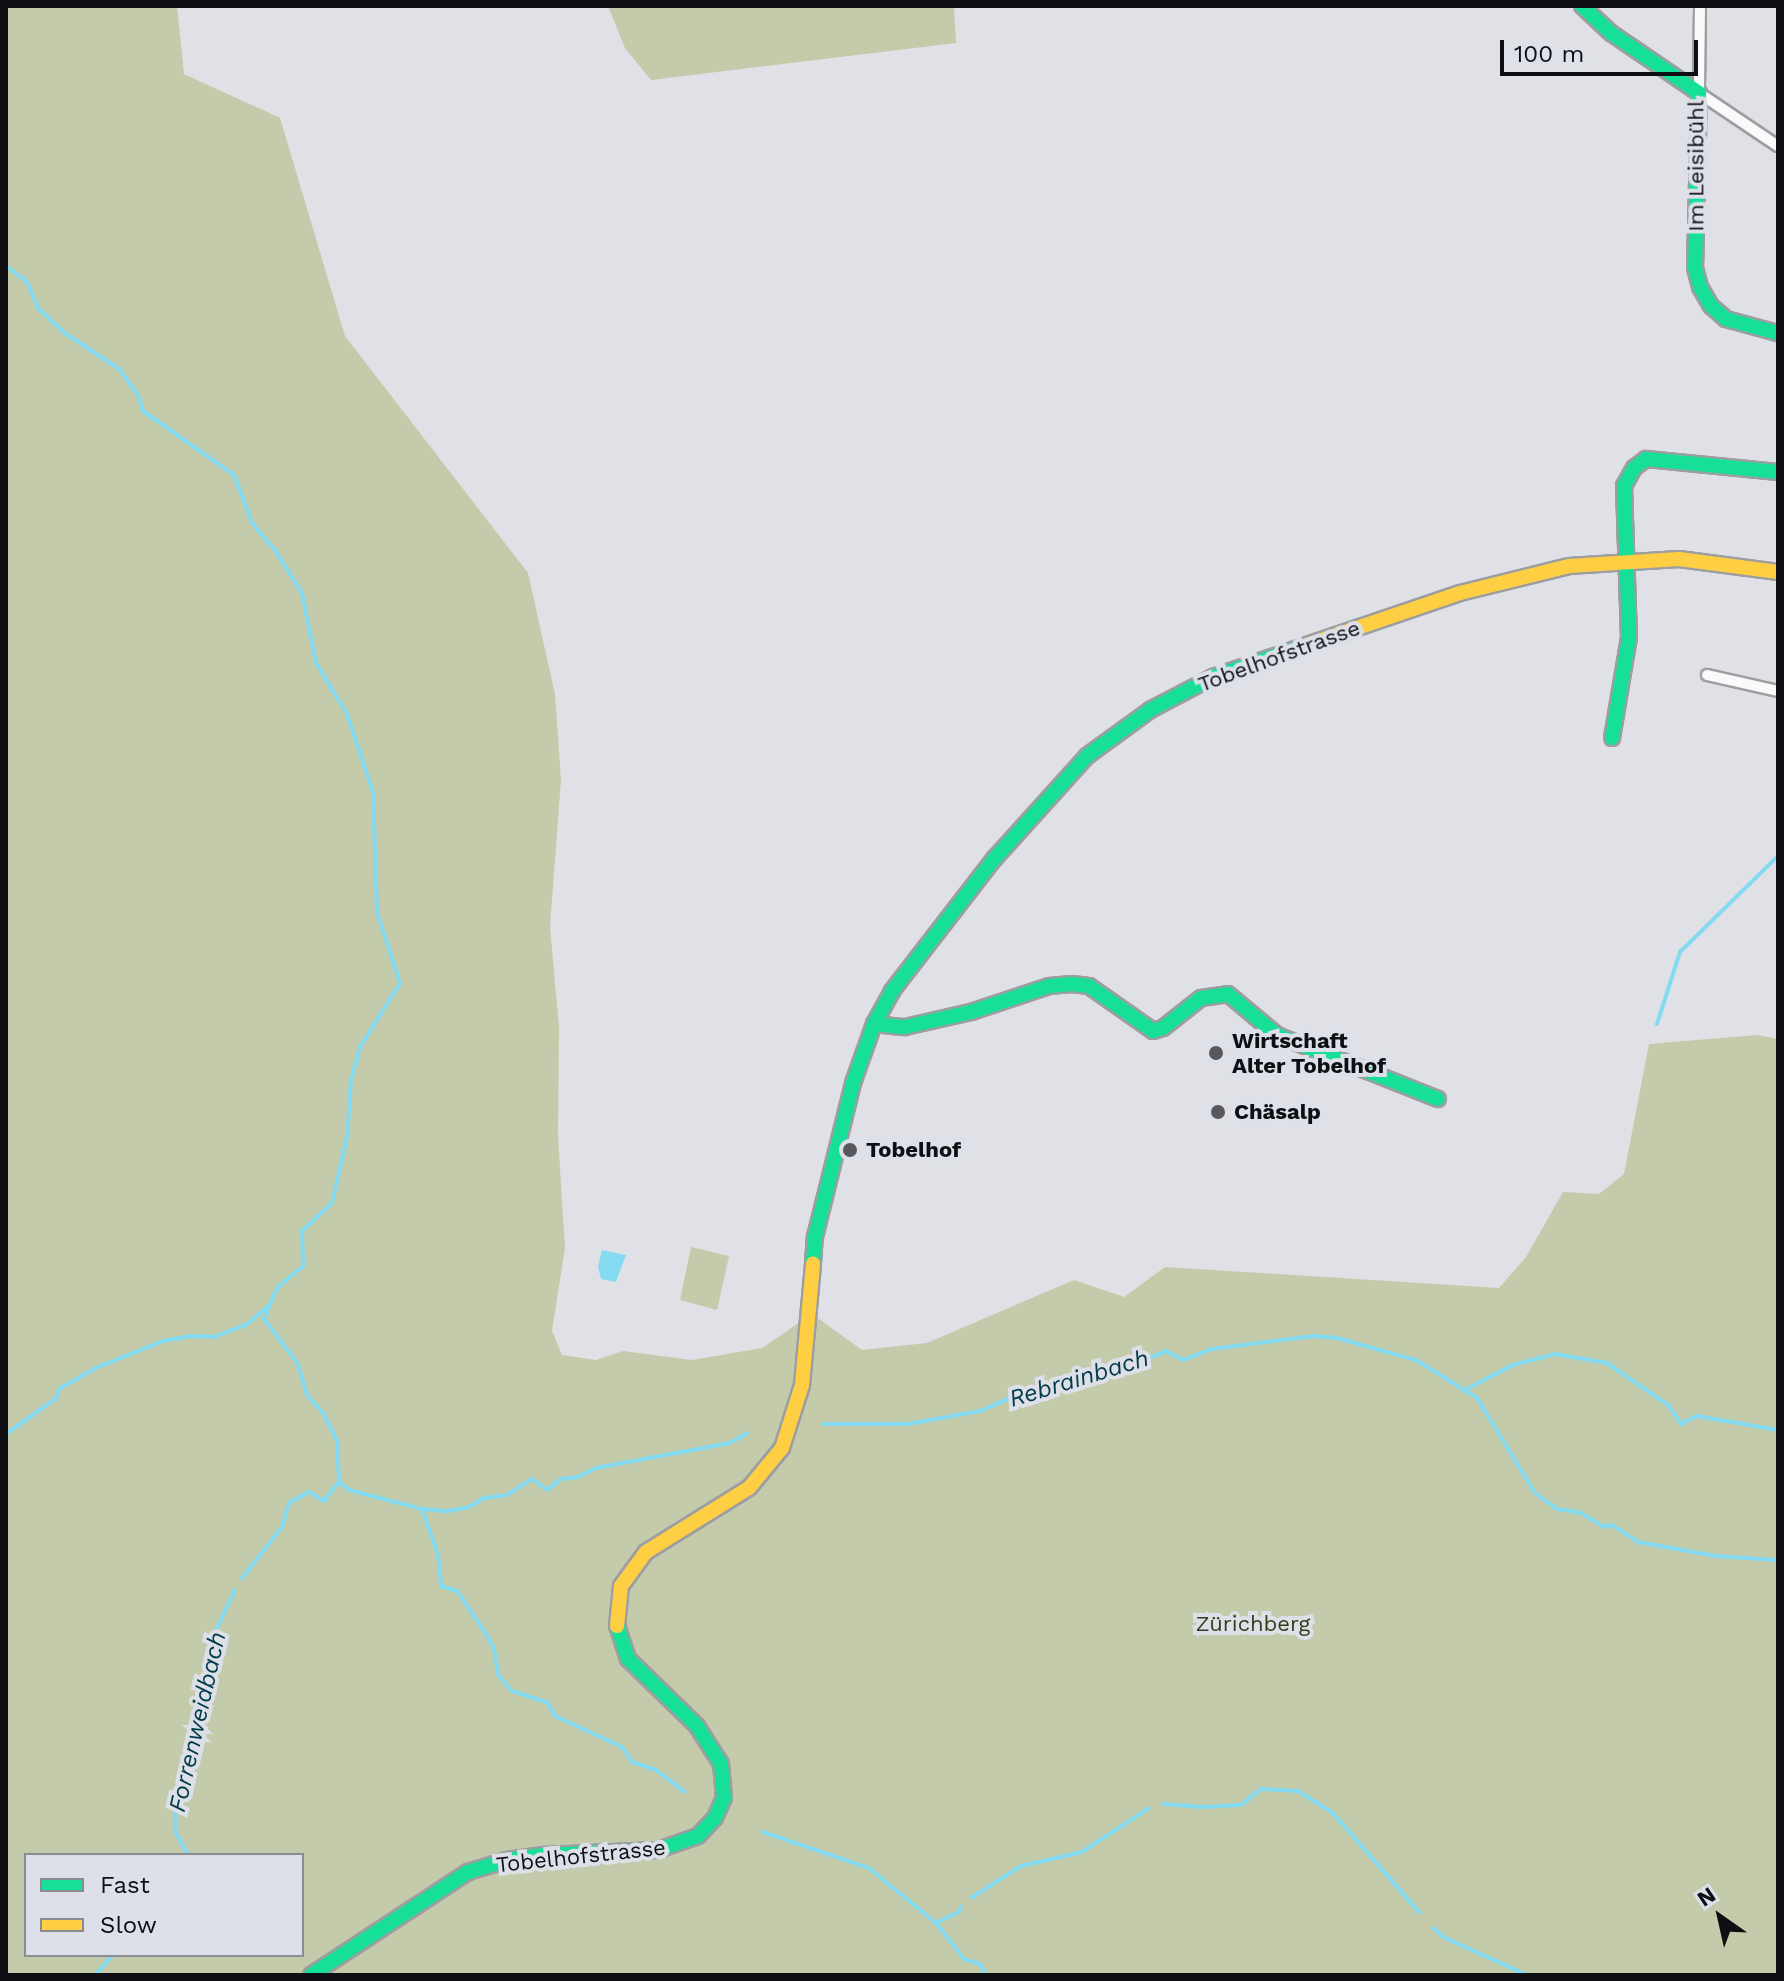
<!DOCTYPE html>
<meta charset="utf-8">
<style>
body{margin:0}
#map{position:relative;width:1784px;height:1981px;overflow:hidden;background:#e0e1e6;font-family:"Work Sans",sans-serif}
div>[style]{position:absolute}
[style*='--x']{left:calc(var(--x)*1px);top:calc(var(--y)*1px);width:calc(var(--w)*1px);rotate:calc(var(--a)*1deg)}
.green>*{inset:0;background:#c3cbaa}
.water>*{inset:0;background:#84daf0}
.stream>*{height:4px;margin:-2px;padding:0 2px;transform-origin:2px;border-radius:2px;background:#84daf0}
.roads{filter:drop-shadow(2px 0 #9d9ea1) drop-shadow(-2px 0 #9d9ea1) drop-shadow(0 2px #9d9ea1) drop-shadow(0 -2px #9d9ea1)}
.street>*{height:10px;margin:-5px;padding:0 5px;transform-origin:5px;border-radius:5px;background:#fafafb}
.fast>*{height:14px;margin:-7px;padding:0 7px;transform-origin:7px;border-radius:7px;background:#16e098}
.slow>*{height:14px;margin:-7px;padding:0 7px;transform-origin:7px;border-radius:7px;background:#ffcf43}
.dots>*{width:22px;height:22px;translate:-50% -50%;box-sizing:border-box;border:4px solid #dde0e9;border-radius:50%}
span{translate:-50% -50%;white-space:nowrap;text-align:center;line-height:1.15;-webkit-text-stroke:8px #dde0e9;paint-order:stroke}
.street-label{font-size:22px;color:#0e0f12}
.poi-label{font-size:22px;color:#0e0f12;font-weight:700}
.left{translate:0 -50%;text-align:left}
.park-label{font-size:22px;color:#353c17}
.water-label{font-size:24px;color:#003b47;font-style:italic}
.frame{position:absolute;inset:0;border:8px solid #0e0f12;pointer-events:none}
.legend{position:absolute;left:24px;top:1853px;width:280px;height:104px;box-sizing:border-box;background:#dde0e9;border:2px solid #8a8c93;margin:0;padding:10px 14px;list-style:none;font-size:24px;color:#0e0f12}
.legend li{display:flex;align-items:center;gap:16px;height:40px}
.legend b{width:40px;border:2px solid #8a8c93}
.north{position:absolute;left:1680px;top:1877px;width:80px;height:80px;-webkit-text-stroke:6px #dde0e9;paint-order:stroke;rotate:326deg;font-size:22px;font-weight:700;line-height:32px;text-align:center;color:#0e0f12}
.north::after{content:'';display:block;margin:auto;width:28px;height:36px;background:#0e0f12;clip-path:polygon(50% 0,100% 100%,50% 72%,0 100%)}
.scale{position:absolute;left:1500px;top:40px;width:198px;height:36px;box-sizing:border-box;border:4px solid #0e0f12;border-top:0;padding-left:10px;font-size:24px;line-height:28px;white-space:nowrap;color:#0e0f12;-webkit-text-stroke:6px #dde0e9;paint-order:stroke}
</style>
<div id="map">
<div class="green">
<div style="clip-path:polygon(evenodd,6px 6px,177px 6px,184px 74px,280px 118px,345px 336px,528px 573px,555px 694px,561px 780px,550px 926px,559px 1028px,558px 1136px,565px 1248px,552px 1331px,562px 1355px,596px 1360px,623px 1351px,692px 1360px,762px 1348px,812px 1314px,862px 1350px,927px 1343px,1074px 1280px,1124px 1297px,1165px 1267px,1499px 1288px,1526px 1257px,1563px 1192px,1599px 1194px,1624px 1174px,1649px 1044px,1757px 1035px,1778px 1039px,1778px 1975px,6px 1975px,6px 6px,26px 1855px,302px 1855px,302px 1955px,26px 1955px,26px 1855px)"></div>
<div style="clip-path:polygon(608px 6px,954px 6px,956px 43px,651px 80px,625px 48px)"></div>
<div style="clip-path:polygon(691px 1247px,729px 1256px,717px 1310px,680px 1300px)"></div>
</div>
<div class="water">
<div style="clip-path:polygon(602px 1250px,626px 1255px,616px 1282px,601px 1279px,598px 1267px)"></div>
</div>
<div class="stream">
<div style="--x:6;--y:266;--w:26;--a:37"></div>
<div style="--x:27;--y:282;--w:28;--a:67"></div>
<div style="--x:38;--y:308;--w:38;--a:43"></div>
<div style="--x:66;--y:334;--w:64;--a:33.4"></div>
<div style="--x:119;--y:369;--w:32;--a:54"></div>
<div style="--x:138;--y:395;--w:17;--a:73"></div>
<div style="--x:143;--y:411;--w:111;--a:35.1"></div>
<div style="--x:234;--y:475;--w:51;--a:69.4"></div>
<div style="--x:252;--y:523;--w:35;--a:50"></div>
<div style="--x:275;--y:550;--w:51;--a:57.9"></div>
<div style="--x:302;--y:593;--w:71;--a:78.7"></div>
<div style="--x:316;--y:663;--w:60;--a:58.7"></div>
<div style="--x:347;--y:714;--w:82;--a:71.6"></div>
<div style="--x:373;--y:792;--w:121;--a:88.1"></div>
<div style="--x:377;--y:913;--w:74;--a:71.8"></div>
<div style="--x:400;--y:983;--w:75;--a:122"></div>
<div style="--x:360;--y:1047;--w:34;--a:105"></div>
<div style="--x:351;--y:1080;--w:57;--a:94"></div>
<div style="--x:347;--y:1137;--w:68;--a:102.8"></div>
<div style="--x:332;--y:1203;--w:41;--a:137"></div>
<div style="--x:302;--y:1231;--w:35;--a:88"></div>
<div style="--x:303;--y:1266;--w:34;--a:140"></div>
<div style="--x:277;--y:1288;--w:34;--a:113"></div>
<div style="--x:264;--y:1319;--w:56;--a:52.9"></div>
<div style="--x:298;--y:1364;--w:32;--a:74"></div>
<div style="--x:307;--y:1395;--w:24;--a:48"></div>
<div style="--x:323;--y:1413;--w:30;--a:63"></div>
<div style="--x:337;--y:1440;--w:42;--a:87.3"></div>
<div style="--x:339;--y:1482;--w:13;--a:39"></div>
<div style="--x:349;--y:1490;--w:75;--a:14.6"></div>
<div style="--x:422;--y:1509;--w:25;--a:5"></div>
<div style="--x:447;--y:1511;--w:22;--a:-10"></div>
<div style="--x:469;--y:1507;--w:17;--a:-31"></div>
<div style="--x:484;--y:1498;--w:23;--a:-7"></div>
<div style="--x:507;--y:1495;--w:30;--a:-33"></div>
<div style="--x:532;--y:1479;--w:19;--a:36"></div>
<div style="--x:547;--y:1490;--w:18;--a:-38"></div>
<div style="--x:561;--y:1479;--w:17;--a:-7"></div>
<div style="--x:578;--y:1477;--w:20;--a:-27"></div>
<div style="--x:596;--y:1468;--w:135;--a:-10.6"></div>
<div style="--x:729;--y:1443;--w:21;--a:-28"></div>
<div style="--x:1657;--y:1024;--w:76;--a:-72.3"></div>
<div style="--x:1680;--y:952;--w:137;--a:-44.4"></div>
<div style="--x:1463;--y:1391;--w:56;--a:-27.5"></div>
<div style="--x:1513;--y:1365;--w:43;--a:-14.7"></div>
<div style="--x:1555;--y:1354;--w:53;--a:9.8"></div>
<div style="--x:1607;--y:1363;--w:75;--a:34.7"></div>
<div style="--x:1669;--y:1406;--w:22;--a:56"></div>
<div style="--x:1681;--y:1424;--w:18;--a:-27"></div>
<div style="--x:1697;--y:1416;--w:82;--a:9.8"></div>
<div style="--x:823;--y:1424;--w:85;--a:0"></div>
<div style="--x:908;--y:1424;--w:73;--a:-10.2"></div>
<div style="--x:980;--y:1411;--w:69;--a:-23.2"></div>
<div style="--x:1043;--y:1384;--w:73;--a:-9.5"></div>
<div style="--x:1115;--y:1372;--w:55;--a:-22.4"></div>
<div style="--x:1166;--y:1351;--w:19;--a:28"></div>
<div style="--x:1183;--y:1360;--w:31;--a:-21"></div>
<div style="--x:1212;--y:1349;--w:102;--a:-7.3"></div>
<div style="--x:1313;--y:1336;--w:24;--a:5"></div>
<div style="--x:1337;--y:1338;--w:82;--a:15.6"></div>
<div style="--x:1416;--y:1360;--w:72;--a:31.9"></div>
<div style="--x:1477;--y:1398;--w:111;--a:58.6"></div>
<div style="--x:1535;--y:1493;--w:27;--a:36"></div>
<div style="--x:1557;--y:1509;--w:24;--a:9"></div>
<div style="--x:1581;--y:1513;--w:27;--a:31"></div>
<div style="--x:1604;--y:1527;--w:8;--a:-14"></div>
<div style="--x:1612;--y:1525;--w:31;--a:33"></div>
<div style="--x:1638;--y:1542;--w:79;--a:10.2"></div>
<div style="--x:1716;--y:1556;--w:60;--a:3.8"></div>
<div style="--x:6;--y:1434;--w:60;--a:-35.5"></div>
<div style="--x:55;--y:1399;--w:11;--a:-68"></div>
<div style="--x:59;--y:1389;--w:43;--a:-29.6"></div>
<div style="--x:96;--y:1368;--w:72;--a:-21.9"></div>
<div style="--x:163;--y:1341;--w:27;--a:-10"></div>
<div style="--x:190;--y:1336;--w:24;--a:2"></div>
<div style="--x:214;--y:1337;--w:34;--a:-21"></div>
<div style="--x:246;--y:1325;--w:29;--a:-41"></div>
<div style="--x:422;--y:1509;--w:49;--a:70.8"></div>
<div style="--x:438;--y:1555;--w:31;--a:84"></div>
<div style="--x:441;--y:1586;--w:17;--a:17"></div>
<div style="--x:457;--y:1591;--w:52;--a:56"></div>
<div style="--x:486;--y:1634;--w:17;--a:62"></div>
<div style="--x:494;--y:1649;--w:26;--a:81"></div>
<div style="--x:498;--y:1675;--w:21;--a:49"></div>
<div style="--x:512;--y:1691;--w:38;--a:18"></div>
<div style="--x:548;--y:1703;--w:15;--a:62"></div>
<div style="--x:555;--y:1716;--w:74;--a:24.8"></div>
<div style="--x:622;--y:1747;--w:18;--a:56"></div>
<div style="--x:632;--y:1762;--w:25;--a:18"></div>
<div style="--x:656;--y:1770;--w:36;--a:37"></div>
<div style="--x:242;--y:1578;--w:65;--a:-51.9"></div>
<div style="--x:282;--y:1527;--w:25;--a:-74"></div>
<div style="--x:289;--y:1503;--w:23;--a:-29"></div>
<div style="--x:309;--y:1492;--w:17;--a:31"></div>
<div style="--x:324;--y:1501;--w:24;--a:-52"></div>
<div style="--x:1163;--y:1804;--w:40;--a:4.3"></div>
<div style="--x:1203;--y:1807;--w:38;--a:-3"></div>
<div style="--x:1241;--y:1805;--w:26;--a:-39"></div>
<div style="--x:1261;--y:1789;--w:37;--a:3"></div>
<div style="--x:1298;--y:1791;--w:40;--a:32"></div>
<div style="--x:1332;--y:1812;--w:133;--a:49"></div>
<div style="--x:763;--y:1832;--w:112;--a:18.8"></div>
<div style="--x:869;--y:1868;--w:87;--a:39.4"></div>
<div style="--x:936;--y:1923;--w:46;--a:52.1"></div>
<div style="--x:964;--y:1959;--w:17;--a:17"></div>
<div style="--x:980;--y:1964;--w:13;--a:61"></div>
<div style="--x:188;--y:1855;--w:26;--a:-119"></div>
<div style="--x:175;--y:1832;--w:37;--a:-87"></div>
<div style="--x:177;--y:1795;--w:170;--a:-76.7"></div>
<div style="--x:216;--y:1630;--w:44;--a:-64.6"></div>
<div style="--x:971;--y:1898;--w:59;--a:-32.6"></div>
<div style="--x:1021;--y:1866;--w:63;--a:-12.9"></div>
<div style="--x:1082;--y:1852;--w:80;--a:-33.3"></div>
<div style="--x:936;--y:1923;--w:25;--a:-26"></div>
<div style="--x:959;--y:1912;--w:6;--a:-72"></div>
<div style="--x:1434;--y:1928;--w:13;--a:45"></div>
<div style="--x:1443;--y:1937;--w:92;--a:24.3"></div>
<div style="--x:95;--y:1975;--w:27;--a:-48"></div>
</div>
<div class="roads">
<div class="street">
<div style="--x:1700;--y:6;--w:87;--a:90.7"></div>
<div style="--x:1699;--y:93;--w:95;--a:33.9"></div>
<div style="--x:1707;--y:675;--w:73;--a:12.7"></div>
</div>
<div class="fast">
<div style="--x:1582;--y:6;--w:40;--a:43"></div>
<div style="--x:1611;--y:33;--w:107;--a:34.3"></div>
<div style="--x:1699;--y:93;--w:175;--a:91.3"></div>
<div style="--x:1695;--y:268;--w:20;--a:75"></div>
<div style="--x:1700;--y:287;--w:22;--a:60"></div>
<div style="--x:1711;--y:306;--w:20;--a:41"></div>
<div style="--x:1726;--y:319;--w:54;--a:15.1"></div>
<div style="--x:1612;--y:738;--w:101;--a:-80.4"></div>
<div style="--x:1629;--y:638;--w:152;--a:-91.9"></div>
<div style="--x:1624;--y:486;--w:21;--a:-61"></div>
<div style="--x:1634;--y:468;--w:15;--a:-37"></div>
<div style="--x:1646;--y:459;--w:133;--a:5.6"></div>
<div style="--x:874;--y:1024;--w:31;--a:6"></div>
<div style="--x:905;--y:1027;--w:68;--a:-12.8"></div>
<div style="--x:971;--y:1012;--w:82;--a:-18.4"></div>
<div style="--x:1049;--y:986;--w:23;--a:-5"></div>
<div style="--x:1072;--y:984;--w:17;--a:7"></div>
<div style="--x:1089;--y:986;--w:78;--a:35.1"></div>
<div style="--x:1153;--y:1031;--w:10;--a:-17"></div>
<div style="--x:1163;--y:1028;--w:48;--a:-38.3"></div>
<div style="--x:1201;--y:998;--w:27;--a:-8"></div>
<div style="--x:1228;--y:994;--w:64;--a:39.9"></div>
<div style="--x:1277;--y:1035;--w:173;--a:21.7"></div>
<div style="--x:813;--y:1263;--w:26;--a:-86"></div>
<div style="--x:815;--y:1237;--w:159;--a:-76.1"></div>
<div style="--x:853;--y:1083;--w:63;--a:-70.4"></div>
<div style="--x:874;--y:1024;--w:38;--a:-61"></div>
<div style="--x:892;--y:991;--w:167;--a:-52.3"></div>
<div style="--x:994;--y:859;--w:139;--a:-47.9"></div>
<div style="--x:1087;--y:756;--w:78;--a:-36.1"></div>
<div style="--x:1150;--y:710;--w:71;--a:-27.6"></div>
<div style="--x:1213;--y:677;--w:99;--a:-18.8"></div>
<div style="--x:311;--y:1975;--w:188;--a:-33.3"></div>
<div style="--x:468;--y:1872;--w:41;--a:-17.1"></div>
<div style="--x:507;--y:1860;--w:37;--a:-8"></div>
<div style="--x:544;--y:1855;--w:114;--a:-2.5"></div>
<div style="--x:658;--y:1850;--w:42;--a:-19.3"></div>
<div style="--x:698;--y:1836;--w:25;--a:-47"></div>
<div style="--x:715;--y:1818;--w:22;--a:-66"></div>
<div style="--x:724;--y:1798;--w:34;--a:-95"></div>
<div style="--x:721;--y:1764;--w:45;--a:-122.3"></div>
<div style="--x:697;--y:1726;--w:96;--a:-135.8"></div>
<div style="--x:628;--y:1659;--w:35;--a:-108"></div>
</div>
<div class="slow">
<div style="--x:1307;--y:645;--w:162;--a:-18.8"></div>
<div style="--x:1460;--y:593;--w:112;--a:-13.9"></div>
<div style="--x:1569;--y:566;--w:110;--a:-3.6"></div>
<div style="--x:1679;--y:559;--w:100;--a:7.5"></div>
<div style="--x:617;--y:1626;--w:40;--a:-84.3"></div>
<div style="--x:621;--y:1586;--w:42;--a:-53.7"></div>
<div style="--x:646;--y:1552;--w:121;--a:-31.9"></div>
<div style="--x:749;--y:1488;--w:52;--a:-50.5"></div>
<div style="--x:782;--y:1448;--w:66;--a:-72.4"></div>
<div style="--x:802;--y:1385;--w:122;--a:-84.8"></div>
</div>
</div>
<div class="dots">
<div style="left:1216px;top:1053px;background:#58585c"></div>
<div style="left:1218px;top:1112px;background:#58585c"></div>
<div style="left:850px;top:1150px;background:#58585c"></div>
</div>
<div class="street-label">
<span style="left:1696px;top:166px;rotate:-90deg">Im Leisibühl</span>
<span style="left:1279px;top:656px;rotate:-20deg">Tobelhofstrasse</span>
<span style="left:581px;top:1856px;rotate:-6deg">Tobelhofstrasse</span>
</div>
<div class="poi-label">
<span class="left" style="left:1232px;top:1053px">Wirtschaft<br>Alter Tobelhof</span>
<span class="left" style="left:1234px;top:1112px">Chäsalp</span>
<span class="left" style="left:866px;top:1150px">Tobelhof</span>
</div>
<div class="park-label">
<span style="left:1253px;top:1624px">Zürichberg</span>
</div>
<div class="water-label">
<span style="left:1079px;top:1379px;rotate:-17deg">Rebrainbach</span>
<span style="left:198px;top:1722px;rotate:-77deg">Forrenweidbach</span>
</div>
<div class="frame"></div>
<ul class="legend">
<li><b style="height:10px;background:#16e098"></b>Fast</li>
<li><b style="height:10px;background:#ffcf43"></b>Slow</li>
</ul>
<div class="north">N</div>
<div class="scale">100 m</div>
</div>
